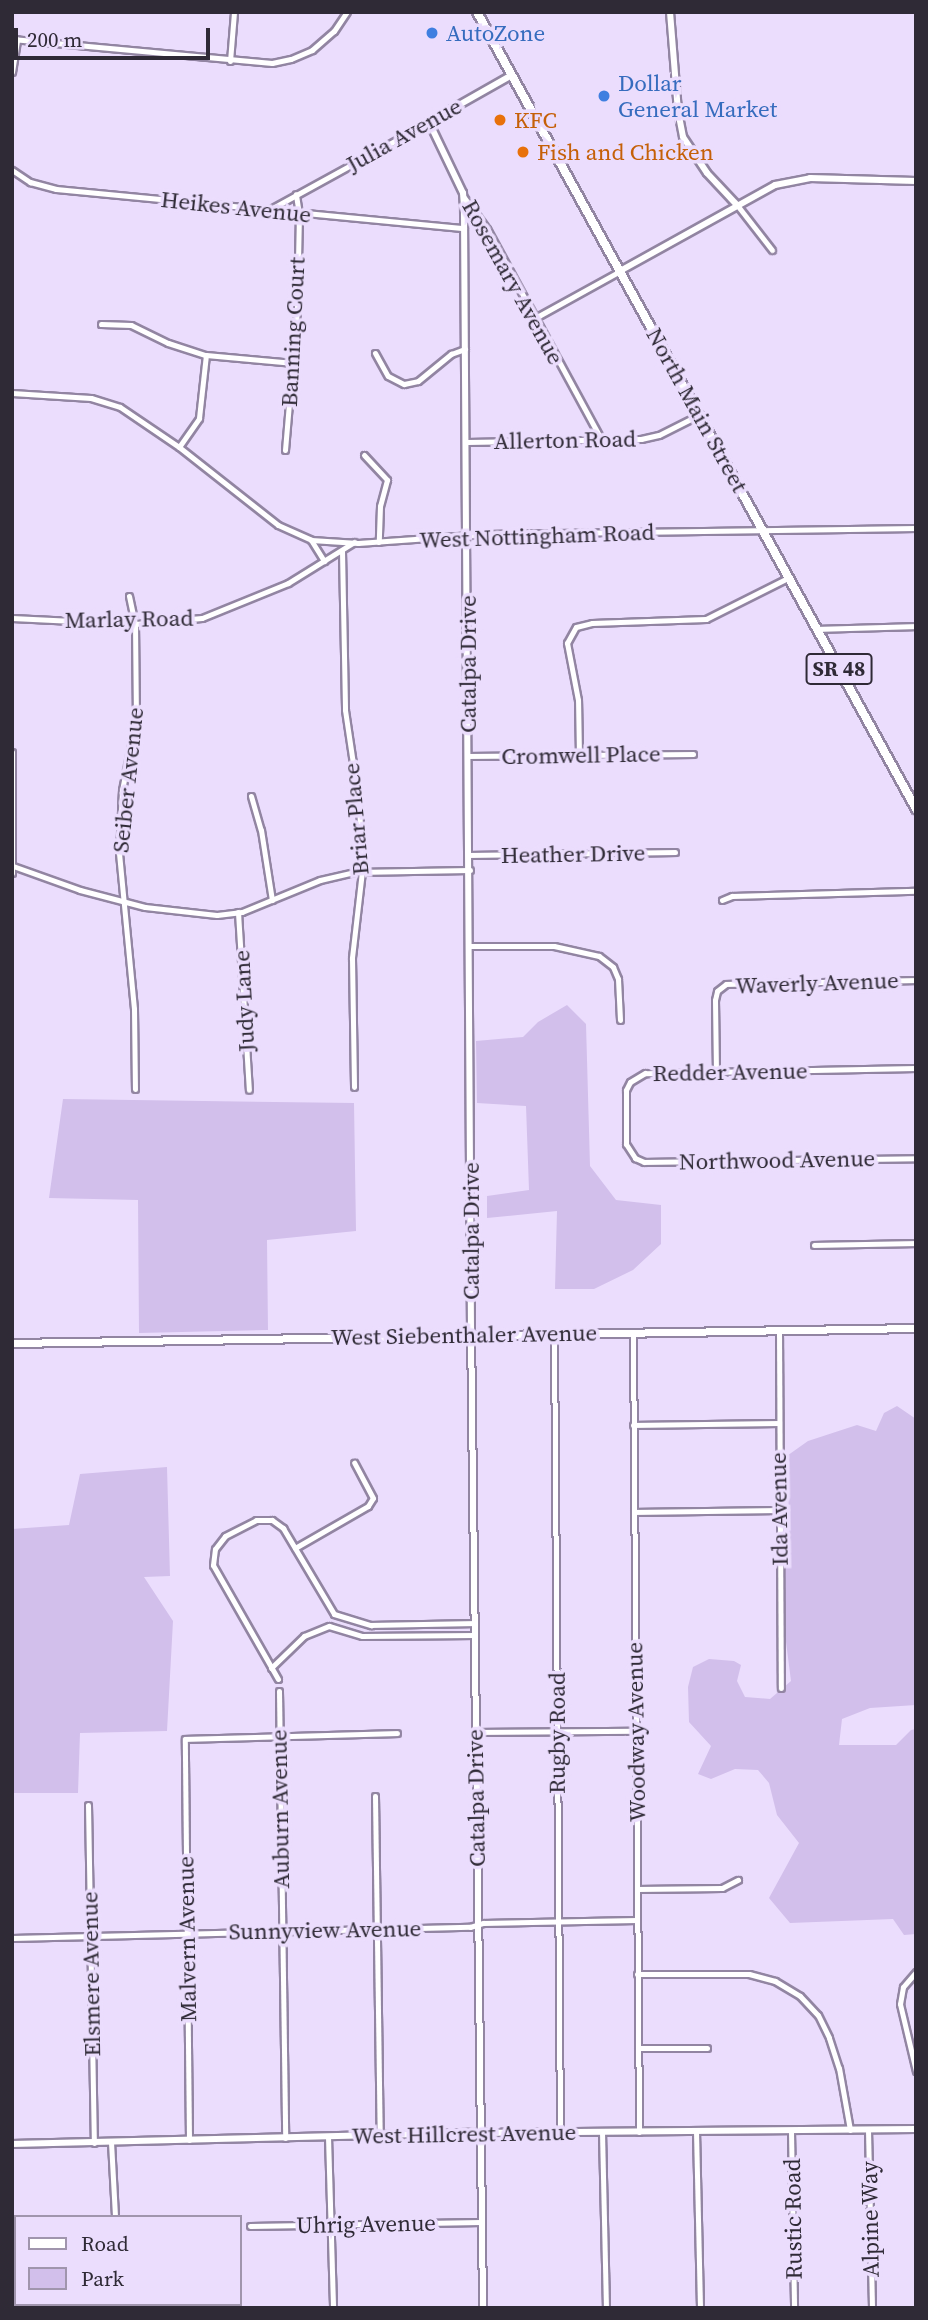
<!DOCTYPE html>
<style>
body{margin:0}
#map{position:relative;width:928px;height:2320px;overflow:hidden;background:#ebddfd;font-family:"Source Serif 4",serif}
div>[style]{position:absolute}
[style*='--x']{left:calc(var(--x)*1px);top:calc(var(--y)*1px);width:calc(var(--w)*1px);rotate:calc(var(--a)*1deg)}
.green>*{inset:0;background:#d2bfeb}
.roads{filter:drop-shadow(2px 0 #9285a2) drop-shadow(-2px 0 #9285a2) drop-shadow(0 2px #9285a2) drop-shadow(0 -2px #9285a2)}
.minor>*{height:5px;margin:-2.5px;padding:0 2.5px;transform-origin:2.5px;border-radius:2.5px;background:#fff}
.tertiary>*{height:6px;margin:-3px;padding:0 3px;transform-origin:3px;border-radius:3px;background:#fff}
.secondary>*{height:7px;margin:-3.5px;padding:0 3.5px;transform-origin:3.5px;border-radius:3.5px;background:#fff}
.primary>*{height:8px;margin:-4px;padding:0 4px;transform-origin:4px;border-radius:4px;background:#fff}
.dots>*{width:19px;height:19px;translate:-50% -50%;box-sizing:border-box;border:4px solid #ebddfd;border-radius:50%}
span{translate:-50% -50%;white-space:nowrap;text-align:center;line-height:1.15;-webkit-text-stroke:7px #ebddfd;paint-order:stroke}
.shield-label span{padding:2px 5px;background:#ebddfd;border:2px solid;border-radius:5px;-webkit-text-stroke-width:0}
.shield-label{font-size:21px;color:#2f2a36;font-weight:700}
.shop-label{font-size:23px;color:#366cbe}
.left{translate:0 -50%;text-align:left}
.food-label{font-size:23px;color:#c56008}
.street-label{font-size:23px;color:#2f2a36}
.frame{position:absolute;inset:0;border:14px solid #2f2a36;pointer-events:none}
.legend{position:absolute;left:14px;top:2215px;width:228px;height:91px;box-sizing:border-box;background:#ebddfd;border:2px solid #a095ad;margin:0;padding:9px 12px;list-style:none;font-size:21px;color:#2f2a36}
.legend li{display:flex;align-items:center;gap:14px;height:35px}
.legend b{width:35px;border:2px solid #a095ad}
.scale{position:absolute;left:14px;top:28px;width:196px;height:32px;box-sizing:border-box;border:4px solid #2f2a36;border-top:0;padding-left:9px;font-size:21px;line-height:24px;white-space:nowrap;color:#2f2a36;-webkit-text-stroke:5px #ebddfd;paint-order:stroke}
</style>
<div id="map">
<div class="green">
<div style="clip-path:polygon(567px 1005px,586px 1024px,590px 1166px,616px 1200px,661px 1205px,661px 1244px,633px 1270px,594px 1289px,555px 1289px,557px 1211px,487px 1218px,487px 1196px,529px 1190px,526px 1106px,477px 1103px,476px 1041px,523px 1037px,538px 1022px)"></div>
<div style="clip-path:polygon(63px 1099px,354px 1103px,356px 1231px,267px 1240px,268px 1330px,139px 1333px,138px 1200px,49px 1198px)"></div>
<div style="clip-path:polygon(897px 1406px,916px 1419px,916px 1705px,870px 1708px,842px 1719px,839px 1745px,896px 1745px,911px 1730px,916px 1729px,916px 1934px,904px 1935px,893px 1919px,790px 1923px,769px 1898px,799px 1843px,777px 1815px,769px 1783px,758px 1770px,735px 1769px,711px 1779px,698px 1774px,711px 1746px,689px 1722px,688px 1687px,693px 1667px,709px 1659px,734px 1661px,741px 1665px,737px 1681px,745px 1697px,770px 1699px,791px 1681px,785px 1634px,784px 1458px,808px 1441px,857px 1425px,876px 1431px,884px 1413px)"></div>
<div style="clip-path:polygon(167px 1467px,170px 1576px,144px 1577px,173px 1621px,167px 1731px,80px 1733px,78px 1793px,12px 1793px,12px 1529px,69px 1525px,80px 1474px)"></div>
</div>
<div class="roads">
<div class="minor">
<div style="--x:12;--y:39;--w:261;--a:5.3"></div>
<div style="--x:272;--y:63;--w:19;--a:-12"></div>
<div style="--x:291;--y:59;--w:23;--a:-23"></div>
<div style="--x:312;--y:50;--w:29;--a:-41"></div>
<div style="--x:334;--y:31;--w:23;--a:-56"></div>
<div style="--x:230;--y:61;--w:49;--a:-85.3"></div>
<div style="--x:12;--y:72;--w:33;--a:-81"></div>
<div style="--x:12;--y:170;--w:22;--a:34"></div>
<div style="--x:30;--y:182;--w:27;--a:15"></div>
<div style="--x:56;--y:189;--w:410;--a:5.5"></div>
<div style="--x:463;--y:196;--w:41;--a:54"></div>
<div style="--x:487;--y:229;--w:239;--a:61.5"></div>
<div style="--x:737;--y:205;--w:57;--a:52.1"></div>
<div style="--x:269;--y:210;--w:183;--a:-28.8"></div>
<div style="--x:535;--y:318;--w:97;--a:-28.9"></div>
<div style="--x:101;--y:324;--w:30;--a:2"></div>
<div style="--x:131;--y:325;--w:41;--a:25.9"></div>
<div style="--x:168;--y:343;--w:40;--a:18"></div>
<div style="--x:206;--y:355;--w:88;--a:5.2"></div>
<div style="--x:375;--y:353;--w:26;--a:61"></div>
<div style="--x:388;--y:376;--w:18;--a:27"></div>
<div style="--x:404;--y:384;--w:14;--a:-12"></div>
<div style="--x:418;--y:381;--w:43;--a:-39.3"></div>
<div style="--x:451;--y:354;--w:15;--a:-20"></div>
<div style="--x:12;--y:393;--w:79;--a:3.6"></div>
<div style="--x:91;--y:398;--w:30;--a:17"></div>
<div style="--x:120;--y:407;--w:71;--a:34.1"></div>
<div style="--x:179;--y:447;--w:126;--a:38.2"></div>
<div style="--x:278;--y:525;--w:36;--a:24"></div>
<div style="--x:311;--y:540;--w:47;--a:3.7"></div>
<div style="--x:358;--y:543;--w:128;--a:-4"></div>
<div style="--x:486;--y:534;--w:430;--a:-0.8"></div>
<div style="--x:467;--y:442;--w:174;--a:-1"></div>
<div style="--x:641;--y:439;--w:18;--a:-13"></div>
<div style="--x:659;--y:435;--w:45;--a:-26.6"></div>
<div style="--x:179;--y:447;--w:35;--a:-55"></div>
<div style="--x:199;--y:418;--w:63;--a:-83.7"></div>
<div style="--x:285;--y:450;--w:142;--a:-85.1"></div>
<div style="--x:297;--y:309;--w:95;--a:-88.8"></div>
<div style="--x:299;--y:214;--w:20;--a:-99"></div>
<div style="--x:364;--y:455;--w:34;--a:47"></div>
<div style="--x:387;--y:480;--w:27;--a:105"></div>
<div style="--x:380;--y:506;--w:36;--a:92"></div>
<div style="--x:311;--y:540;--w:25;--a:58"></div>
<div style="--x:342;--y:551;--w:159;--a:88.9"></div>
<div style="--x:345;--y:710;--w:95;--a:81.5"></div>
<div style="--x:359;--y:804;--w:67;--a:87.4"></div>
<div style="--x:362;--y:871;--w:88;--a:96.6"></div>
<div style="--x:352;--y:958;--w:129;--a:89.1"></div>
<div style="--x:129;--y:596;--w:29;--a:78"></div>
<div style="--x:135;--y:624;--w:96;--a:89.4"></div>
<div style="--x:136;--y:720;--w:71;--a:101.3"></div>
<div style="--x:122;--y:790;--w:63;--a:92.7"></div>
<div style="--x:119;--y:853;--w:157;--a:84.5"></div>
<div style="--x:134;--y:1009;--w:80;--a:89.3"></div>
<div style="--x:12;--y:618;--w:123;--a:2.8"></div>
<div style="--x:135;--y:624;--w:67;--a:-5.1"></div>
<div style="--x:202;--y:618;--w:93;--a:-22.1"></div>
<div style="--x:288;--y:583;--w:78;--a:-31.8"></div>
<div style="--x:817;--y:629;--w:99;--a:-1.7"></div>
<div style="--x:12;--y:752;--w:121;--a:90"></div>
<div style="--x:579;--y:755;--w:55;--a:-91"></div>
<div style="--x:578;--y:700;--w:58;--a:-100.9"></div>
<div style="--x:567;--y:643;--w:18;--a:-61"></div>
<div style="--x:576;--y:627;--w:16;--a:-14"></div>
<div style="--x:592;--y:623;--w:114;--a:-2"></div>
<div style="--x:706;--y:619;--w:92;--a:-26.6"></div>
<div style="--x:468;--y:756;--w:225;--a:-0.5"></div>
<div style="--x:251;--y:796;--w:35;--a:74"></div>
<div style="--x:261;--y:830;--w:71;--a:81.1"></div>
<div style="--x:470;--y:855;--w:205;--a:-0.8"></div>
<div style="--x:13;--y:866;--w:71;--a:19.7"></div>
<div style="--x:80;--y:890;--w:67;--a:14.7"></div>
<div style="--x:145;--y:907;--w:72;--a:6.3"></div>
<div style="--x:217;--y:915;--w:25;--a:-7"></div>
<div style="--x:242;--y:912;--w:84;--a:-22.3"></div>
<div style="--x:320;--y:880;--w:37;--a:-13"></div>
<div style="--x:356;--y:872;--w:114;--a:-1"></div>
<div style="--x:722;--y:900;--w:11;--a:-22"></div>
<div style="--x:732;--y:896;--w:184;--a:-1.6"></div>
<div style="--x:238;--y:912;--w:178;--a:86.5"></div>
<div style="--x:471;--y:946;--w:83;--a:0"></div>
<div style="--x:554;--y:946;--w:46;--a:12.5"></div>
<div style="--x:599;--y:956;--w:18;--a:38"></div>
<div style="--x:613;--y:967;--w:13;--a:67"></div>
<div style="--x:618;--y:979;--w:41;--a:87.2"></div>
<div style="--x:916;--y:1068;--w:271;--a:178.9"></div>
<div style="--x:645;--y:1073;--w:17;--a:149"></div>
<div style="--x:630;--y:1082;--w:9;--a:117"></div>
<div style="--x:626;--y:1090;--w:54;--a:90"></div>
<div style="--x:626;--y:1144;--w:17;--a:57"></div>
<div style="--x:635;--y:1158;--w:10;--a:24"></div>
<div style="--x:644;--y:1162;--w:272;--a:-0.8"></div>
<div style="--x:716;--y:1072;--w:72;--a:-90.8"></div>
<div style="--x:715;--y:1000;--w:9;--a:-77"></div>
<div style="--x:717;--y:991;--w:11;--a:-38"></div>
<div style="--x:726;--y:984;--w:190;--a:-1.2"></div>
<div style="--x:814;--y:1245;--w:102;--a:-1.1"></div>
<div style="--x:779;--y:1330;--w:358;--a:89.7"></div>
<div style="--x:633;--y:1332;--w:800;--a:89.57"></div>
<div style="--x:554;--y:1334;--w:799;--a:89.57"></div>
<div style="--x:633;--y:1425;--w:144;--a:-0.8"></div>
<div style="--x:634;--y:1512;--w:144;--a:-0.8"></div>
<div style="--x:295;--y:1548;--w:84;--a:-29.9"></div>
<div style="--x:368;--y:1506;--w:9;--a:-58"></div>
<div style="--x:373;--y:1498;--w:40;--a:-118"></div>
<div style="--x:271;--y:1668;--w:46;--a:-44.1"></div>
<div style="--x:304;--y:1636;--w:27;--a:-22"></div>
<div style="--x:329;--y:1626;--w:34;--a:17"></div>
<div style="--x:362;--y:1636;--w:113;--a:-0.5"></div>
<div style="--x:278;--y:1679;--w:131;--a:-119.7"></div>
<div style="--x:213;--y:1565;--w:16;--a:-83"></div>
<div style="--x:215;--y:1549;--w:16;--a:-52"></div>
<div style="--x:225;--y:1536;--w:35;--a:-27"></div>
<div style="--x:256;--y:1520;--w:16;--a:0"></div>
<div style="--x:272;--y:1520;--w:14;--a:36"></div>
<div style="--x:283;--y:1528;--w:100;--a:59.3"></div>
<div style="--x:334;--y:1614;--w:39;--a:17"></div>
<div style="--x:371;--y:1625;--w:104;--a:-1.1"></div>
<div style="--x:279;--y:1691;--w:447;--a:89.2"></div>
<div style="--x:476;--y:1732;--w:159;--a:-0.4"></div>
<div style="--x:375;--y:1796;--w:339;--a:89.2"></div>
<div style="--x:88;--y:1805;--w:338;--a:89"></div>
<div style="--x:637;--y:1889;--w:85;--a:-0.7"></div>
<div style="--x:722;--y:1888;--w:18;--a:-27"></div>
<div style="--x:12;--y:1938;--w:458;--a:-1.4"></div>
<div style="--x:470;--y:1927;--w:14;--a:-17"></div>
<div style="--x:483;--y:1923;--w:154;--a:-1.1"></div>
<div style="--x:916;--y:1972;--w:20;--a:131"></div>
<div style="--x:903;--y:1987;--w:17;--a:100"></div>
<div style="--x:900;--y:2004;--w:69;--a:76.6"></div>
<div style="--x:637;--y:1974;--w:112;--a:0"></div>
<div style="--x:749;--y:1974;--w:27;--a:15"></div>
<div style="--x:775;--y:1981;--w:29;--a:31"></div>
<div style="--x:800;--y:1996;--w:26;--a:47"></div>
<div style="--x:818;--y:2015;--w:25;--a:64"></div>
<div style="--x:829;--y:2038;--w:32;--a:72"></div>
<div style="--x:839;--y:2068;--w:63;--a:79.9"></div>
<div style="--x:638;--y:2048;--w:69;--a:0"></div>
<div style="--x:868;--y:2130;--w:178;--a:88.7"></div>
<div style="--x:696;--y:2131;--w:177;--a:88.7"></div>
<div style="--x:791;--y:2131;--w:177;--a:89"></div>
<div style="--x:602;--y:2132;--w:176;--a:88.7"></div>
<div style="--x:328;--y:2137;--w:171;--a:88.3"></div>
<div style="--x:189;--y:2140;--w:401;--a:-90.6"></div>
<div style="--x:185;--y:1739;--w:212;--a:-1.6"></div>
<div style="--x:111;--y:2142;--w:75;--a:86.9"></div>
<div style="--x:250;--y:2226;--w:231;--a:-1"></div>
<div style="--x:12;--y:2230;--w:4;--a:14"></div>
<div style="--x:118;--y:2304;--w:4;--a:90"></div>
<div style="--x:33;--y:2308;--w:5;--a:-53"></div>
</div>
<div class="tertiary">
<div style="--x:670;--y:12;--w:99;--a:85.4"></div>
<div style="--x:678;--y:111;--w:26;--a:79"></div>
<div style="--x:683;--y:137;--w:43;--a:56.3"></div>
<div style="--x:707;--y:173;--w:44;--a:46.8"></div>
<div style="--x:620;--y:271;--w:177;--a:-29"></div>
<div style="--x:775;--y:185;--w:36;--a:-11"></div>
<div style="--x:810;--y:178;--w:106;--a:1.6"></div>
<div style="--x:12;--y:2144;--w:458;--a:-1.4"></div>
<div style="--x:470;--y:2133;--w:446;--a:-0.5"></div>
<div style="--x:483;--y:2308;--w:979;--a:-90.7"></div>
<div style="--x:471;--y:1329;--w:1122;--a:-90.36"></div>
<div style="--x:464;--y:207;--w:14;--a:-94"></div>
<div style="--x:463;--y:193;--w:79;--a:-115.6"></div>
<div style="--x:429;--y:122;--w:95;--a:-29.5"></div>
</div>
<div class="secondary">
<div style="--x:12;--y:1343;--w:904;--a:-0.95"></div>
</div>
<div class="primary">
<div style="--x:477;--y:12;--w:910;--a:61.15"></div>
</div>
</div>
<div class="dots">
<div style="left:432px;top:33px;background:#3f7fe0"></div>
<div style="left:604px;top:96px;background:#3f7fe0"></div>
<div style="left:500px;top:120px;background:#e8710a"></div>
<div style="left:523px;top:152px;background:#e8710a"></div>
</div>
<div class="shield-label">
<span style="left:839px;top:669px">SR 48</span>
</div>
<div class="shop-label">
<span class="left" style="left:446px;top:33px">AutoZone</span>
<span class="left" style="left:618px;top:96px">Dollar<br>General Market</span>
</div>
<div class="food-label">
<span class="left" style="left:514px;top:120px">KFC</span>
<span class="left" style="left:537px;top:152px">Fish and Chicken</span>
</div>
<div class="street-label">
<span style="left:404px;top:135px;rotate:-29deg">Julia Avenue</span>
<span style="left:236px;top:207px;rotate:6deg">Heikes Avenue</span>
<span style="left:513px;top:282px;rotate:61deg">Rosemary Avenue</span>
<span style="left:293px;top:332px;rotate:-87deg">Banning Court</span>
<span style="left:697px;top:410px;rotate:61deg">North Main Street</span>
<span style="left:565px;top:440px;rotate:-1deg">Allerton Road</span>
<span style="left:537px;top:536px;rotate:-2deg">West Nottingham Road</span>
<span style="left:129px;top:619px;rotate:-1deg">Marlay Road</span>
<span style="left:468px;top:664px;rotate:-90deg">Catalpa Drive</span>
<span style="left:581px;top:755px;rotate:-1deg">Cromwell Place</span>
<span style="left:128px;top:780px;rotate:-84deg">Seiber Avenue</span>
<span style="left:356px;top:819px;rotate:-95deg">Briar Place</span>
<span style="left:573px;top:854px;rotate:-1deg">Heather Drive</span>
<span style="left:817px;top:983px;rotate:-2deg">Waverly Avenue</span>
<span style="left:244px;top:1001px;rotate:-93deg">Judy Lane</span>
<span style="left:730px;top:1072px;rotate:-1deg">Redder Avenue</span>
<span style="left:777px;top:1160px;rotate:-1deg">Northwood Avenue</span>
<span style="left:471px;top:1231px;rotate:-90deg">Catalpa Drive</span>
<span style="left:464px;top:1335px;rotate:-1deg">West Siebenthaler Avenue</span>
<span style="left:779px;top:1509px;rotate:-91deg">Ida Avenue</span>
<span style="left:636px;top:1732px;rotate:-91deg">Woodway Avenue</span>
<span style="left:557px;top:1733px;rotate:-90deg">Rugby Road</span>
<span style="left:476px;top:1798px;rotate:-91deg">Catalpa Drive</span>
<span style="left:280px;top:1809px;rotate:-91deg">Auburn Avenue</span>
<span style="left:325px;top:1930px;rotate:-1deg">Sunnyview Avenue</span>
<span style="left:187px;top:1939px;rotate:-91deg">Malvern Avenue</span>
<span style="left:91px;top:1974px;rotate:-91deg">Elsmere Avenue</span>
<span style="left:464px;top:2134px;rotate:-1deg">West Hillcrest Avenue</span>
<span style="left:793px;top:2219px;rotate:-91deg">Rustic Road</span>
<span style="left:870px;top:2219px;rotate:-91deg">Alpine Way</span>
<span style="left:366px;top:2224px;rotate:-1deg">Uhrig Avenue</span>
</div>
<div class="frame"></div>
<ul class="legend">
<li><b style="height:9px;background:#fff"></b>Road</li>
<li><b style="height:19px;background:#d2bfeb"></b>Park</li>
</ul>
<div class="scale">200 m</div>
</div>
